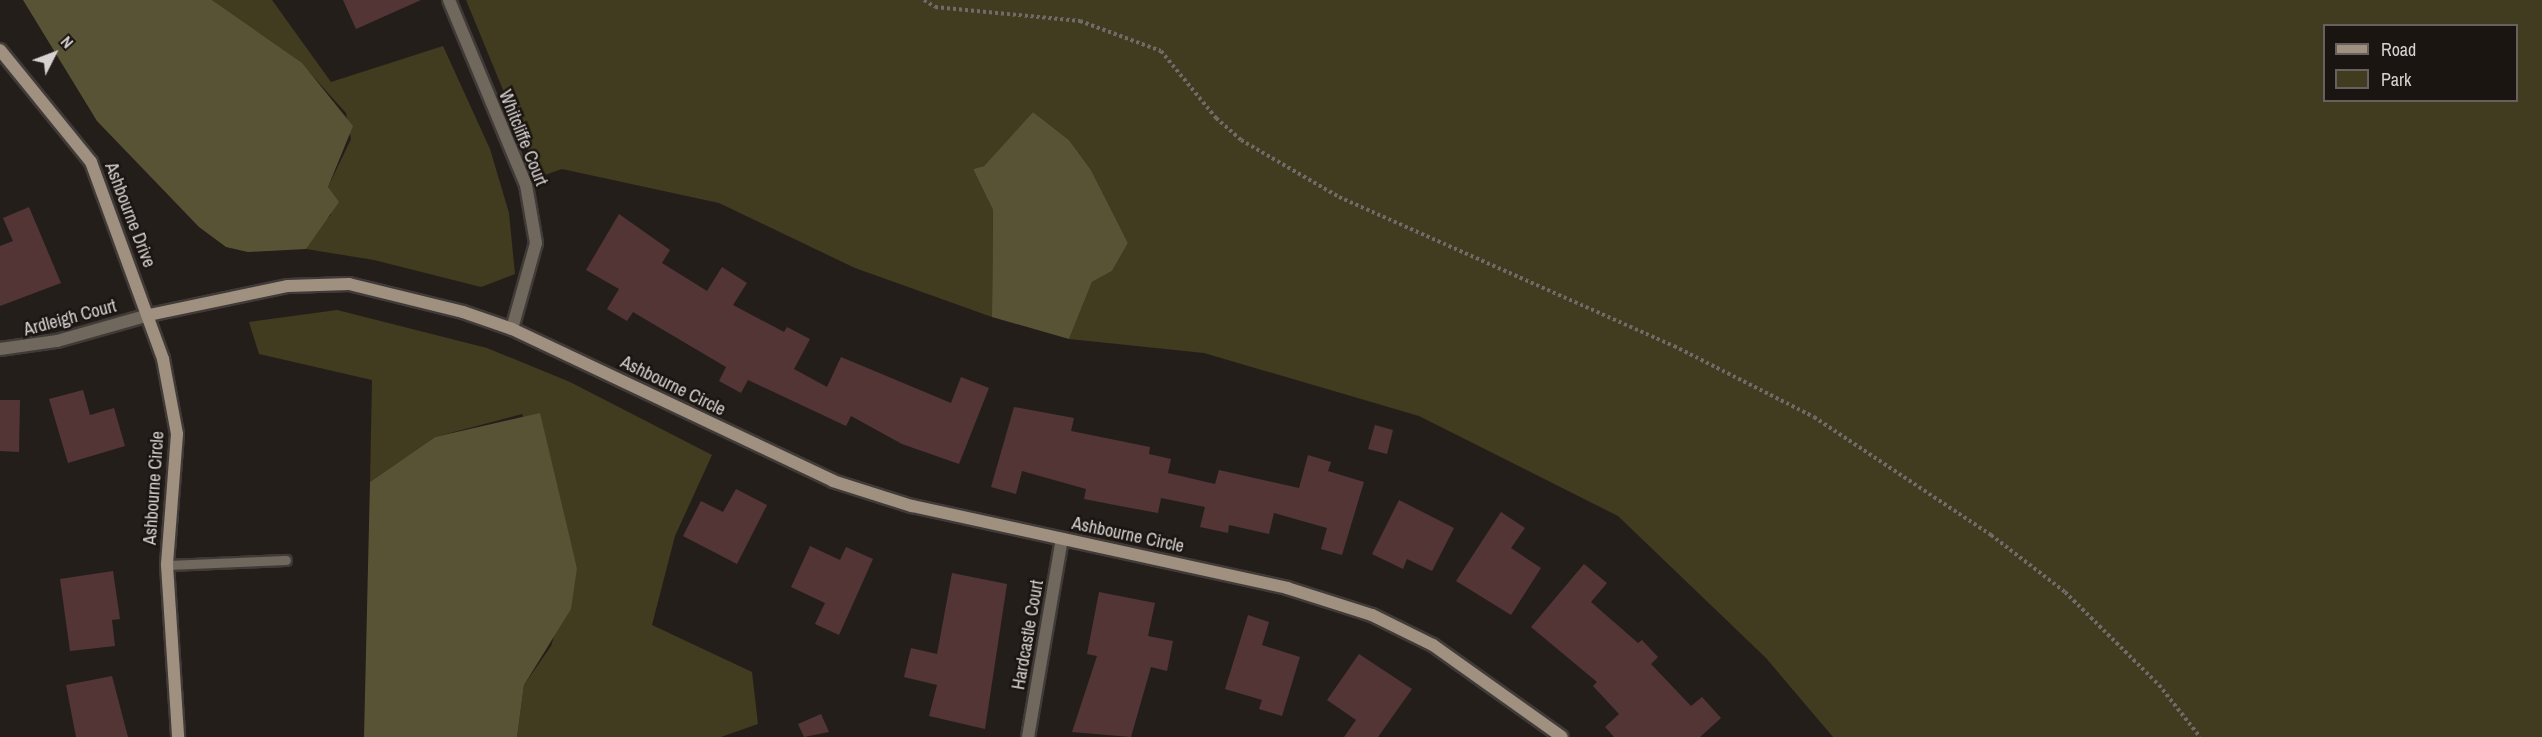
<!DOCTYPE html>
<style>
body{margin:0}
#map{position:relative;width:2542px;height:737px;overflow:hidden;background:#241e1b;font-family:"Archivo Narrow",sans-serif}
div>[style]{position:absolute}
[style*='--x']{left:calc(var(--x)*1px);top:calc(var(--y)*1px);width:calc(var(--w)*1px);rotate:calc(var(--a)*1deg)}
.green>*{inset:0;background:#413b1f}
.forest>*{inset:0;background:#595336}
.building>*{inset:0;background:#533536}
.path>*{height:4px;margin-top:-2px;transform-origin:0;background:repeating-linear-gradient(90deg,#706b68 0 3px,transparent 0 6px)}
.roads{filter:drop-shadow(2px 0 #403b38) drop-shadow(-2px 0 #403b38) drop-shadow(0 2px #403b38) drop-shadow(0 -2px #403b38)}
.lane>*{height:9px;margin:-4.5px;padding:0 4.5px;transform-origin:4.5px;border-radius:4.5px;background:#70675d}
.street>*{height:12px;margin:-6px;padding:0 6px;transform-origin:6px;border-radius:6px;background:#70675d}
.secondary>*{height:12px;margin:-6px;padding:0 6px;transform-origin:6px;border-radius:6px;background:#9f907f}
span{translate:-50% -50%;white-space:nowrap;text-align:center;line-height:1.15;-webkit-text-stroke:5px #1b1512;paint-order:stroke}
.street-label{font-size:18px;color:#d6d2d0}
.legend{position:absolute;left:2323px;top:24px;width:195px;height:78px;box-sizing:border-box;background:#1b1512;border:2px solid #66615e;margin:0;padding:8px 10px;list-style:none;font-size:18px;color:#d6d2d0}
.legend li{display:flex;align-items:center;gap:12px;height:30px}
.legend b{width:30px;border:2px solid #66615e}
.north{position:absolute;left:24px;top:24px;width:60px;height:60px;-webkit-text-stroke:4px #1b1512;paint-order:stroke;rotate:48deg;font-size:16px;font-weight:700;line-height:24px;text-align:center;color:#d6d2d0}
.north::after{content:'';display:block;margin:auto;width:21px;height:27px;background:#d6d2d0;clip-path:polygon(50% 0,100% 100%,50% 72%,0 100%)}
</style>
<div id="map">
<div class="green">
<div style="clip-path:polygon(212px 0,272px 0,331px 82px,443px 46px,490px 149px,509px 213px,515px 274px,481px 287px,374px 260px,306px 249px,313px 232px,331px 215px,328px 187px,351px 139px,346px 113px,301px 63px)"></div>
<div style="clip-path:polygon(evenodd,466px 0,2542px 0,2542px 737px,1833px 737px,1766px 658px,1618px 516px,1419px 416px,1204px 353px,1069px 339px,1092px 282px,1112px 271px,1128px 243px,1091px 170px,1069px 140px,1033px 112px,984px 166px,973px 169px,993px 210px,992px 317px,855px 268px,719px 203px,562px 169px,539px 177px,466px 0,2324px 26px,2516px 26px,2516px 100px,2324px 100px,2324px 26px)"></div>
<div style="clip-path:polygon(337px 310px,487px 348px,570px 382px,712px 455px,675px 536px,652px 625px,752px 672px,758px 724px,721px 737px,517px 737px,524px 685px,551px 646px,577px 568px,562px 510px,522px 414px,435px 437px,370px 482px,372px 380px,259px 354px,249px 322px)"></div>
</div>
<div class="forest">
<div style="clip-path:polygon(23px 0,212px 0,302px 63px,353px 126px,328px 187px,339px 202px,306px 249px,248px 252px,226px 247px,199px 227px,97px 121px)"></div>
<div style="clip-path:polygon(1033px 112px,1069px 140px,1091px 170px,1128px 243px,1112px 271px,1092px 282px,1069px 339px,992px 317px,993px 210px,973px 169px,984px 166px)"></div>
<div style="clip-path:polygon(540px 413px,577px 568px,571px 609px,524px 685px,517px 737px,364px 737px,370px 482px,435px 437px)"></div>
</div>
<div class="building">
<div style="clip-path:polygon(343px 0,421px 0,356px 29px)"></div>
<div style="clip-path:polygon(29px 207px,61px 283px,0 306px,0 246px,13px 241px,3px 218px)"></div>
<div style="clip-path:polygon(619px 214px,670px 250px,662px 263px,707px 291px,722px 267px,747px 283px,733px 305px,784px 332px,787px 327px,810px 339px,794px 369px,827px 387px,841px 357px,951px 403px,961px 377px,989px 388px,959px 464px,902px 444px,851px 416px,846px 426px,748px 380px,741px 393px,719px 381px,726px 367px,633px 312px,627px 321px,607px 309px,619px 289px,586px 270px)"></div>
<div style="clip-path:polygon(83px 390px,90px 415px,114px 408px,125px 446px,68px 463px,49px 399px)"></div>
<div style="clip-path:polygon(0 400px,20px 400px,19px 452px,0 451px)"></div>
<div style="clip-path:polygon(1014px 407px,1074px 418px,1071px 431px,1150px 447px,1149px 454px,1171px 459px,1168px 473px,1215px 484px,1219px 470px,1299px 488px,1308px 455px,1331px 462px,1328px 471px,1364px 482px,1342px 555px,1321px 549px,1327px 528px,1274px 513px,1269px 534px,1229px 525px,1228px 533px,1200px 527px,1205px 507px,1161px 498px,1158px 513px,1120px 506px,1084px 499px,1086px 489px,1022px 471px,1016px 494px,991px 487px)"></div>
<div style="clip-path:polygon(1375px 425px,1393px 430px,1387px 454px,1368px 449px)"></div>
<div style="clip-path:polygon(736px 489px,767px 505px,737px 564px,683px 536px,701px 501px,723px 512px)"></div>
<div style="clip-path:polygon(1399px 500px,1454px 528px,1432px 571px,1407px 559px,1403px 569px,1372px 554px)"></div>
<div style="clip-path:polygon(1501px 512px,1525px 528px,1511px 548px,1541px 568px,1511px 615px,1456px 581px)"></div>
<div style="clip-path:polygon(810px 546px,840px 560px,846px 547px,873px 559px,839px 635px,815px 624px,825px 603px,791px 587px)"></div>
<div style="clip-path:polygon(1584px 564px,1607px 583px,1591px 602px,1638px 643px,1642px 640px,1658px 657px,1651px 664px,1691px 706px,1702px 697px,1721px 718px,1700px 737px,1614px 737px,1605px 727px,1619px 714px,1593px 686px,1597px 682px,1531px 627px)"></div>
<div style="clip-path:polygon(113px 571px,120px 619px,112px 620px,115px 646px,70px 651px,60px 579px)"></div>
<div style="clip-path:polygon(952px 573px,1007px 584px,985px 729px,929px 716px,937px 685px,904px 677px,911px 648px,937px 654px)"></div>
<div style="clip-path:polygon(1099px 592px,1155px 603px,1148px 636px,1173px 641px,1167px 671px,1151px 667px,1131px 737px,1072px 732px,1097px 656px,1087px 654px)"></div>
<div style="clip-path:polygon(1248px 615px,1269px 622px,1262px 645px,1300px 657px,1282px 716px,1259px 709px,1262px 700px,1225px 689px)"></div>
<div style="clip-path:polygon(1359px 654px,1412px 689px,1378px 737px,1344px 737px,1356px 720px,1327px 700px)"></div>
<div style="clip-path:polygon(112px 676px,128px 737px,76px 737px,66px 685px)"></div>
<div style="clip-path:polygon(821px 714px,829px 732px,804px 737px,798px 724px)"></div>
</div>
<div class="path">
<div style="--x:924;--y:0;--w:13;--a:32"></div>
<div style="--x:935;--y:7;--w:146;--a:5.5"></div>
<div style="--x:1080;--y:21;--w:86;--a:20.3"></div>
<div style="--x:1161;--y:51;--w:87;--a:50.6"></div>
<div style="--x:1216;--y:118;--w:33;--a:41"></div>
<div style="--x:1241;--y:140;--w:113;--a:30.2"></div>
<div style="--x:1339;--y:197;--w:367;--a:24"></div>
<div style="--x:1674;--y:346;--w:157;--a:26.9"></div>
<div style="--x:1814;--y:417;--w:213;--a:33.7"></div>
<div style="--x:1991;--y:535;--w:93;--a:37.6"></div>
<div style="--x:2065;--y:592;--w:132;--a:44.7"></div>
<div style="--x:2159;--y:685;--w:66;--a:51.7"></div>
</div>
<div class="roads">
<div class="lane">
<div style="--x:167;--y:565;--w:119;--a:-2.4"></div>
</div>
<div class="street">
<div style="--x:449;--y:0;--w:200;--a:67.4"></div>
<div style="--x:526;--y:185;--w:59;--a:80.2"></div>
<div style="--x:536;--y:243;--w:89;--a:105.6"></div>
<div style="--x:0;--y:349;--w:58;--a:-8"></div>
<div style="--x:57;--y:341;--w:96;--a:-15.8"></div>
<div style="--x:1028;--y:737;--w:201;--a:-80.3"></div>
</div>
<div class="secondary">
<div style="--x:0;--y:50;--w:144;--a:50.9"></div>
<div style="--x:91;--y:162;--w:210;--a:69.9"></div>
<div style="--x:163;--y:359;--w:76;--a:79.4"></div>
<div style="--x:177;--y:434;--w:131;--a:94.4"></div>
<div style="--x:167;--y:565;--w:172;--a:86.3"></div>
<div style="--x:149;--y:315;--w:142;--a:-11.8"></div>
<div style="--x:288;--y:286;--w:61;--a:-1.9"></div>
<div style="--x:349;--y:284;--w:117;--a:13.8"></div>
<div style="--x:463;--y:312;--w:52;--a:19.1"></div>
<div style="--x:512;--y:329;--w:355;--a:25.3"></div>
<div style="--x:833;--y:481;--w:83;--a:17.6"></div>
<div style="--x:912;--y:506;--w:384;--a:12.3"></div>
<div style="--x:1287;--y:588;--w:89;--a:17.6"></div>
<div style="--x:1372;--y:615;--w:68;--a:26.2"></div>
<div style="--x:1433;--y:645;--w:158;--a:35.5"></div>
</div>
</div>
<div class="street-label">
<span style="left:523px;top:138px;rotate:68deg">Whitcliffe Court</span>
<span style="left:130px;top:215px;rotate:69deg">Ashbourne Drive</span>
<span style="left:70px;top:318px;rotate:-15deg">Ardleigh Court</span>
<span style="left:673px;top:386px;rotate:26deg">Ashbourne Circle</span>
<span style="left:154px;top:488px;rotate:-86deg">Ashbourne Circle</span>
<span style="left:1128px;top:535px;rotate:12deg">Ashbourne Circle</span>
<span style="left:1028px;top:635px;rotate:-80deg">Hardcastle Court</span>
</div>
<ul class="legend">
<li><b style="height:8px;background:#9f907f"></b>Road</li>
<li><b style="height:16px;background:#413b1f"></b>Park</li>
</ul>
<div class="north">N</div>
</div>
